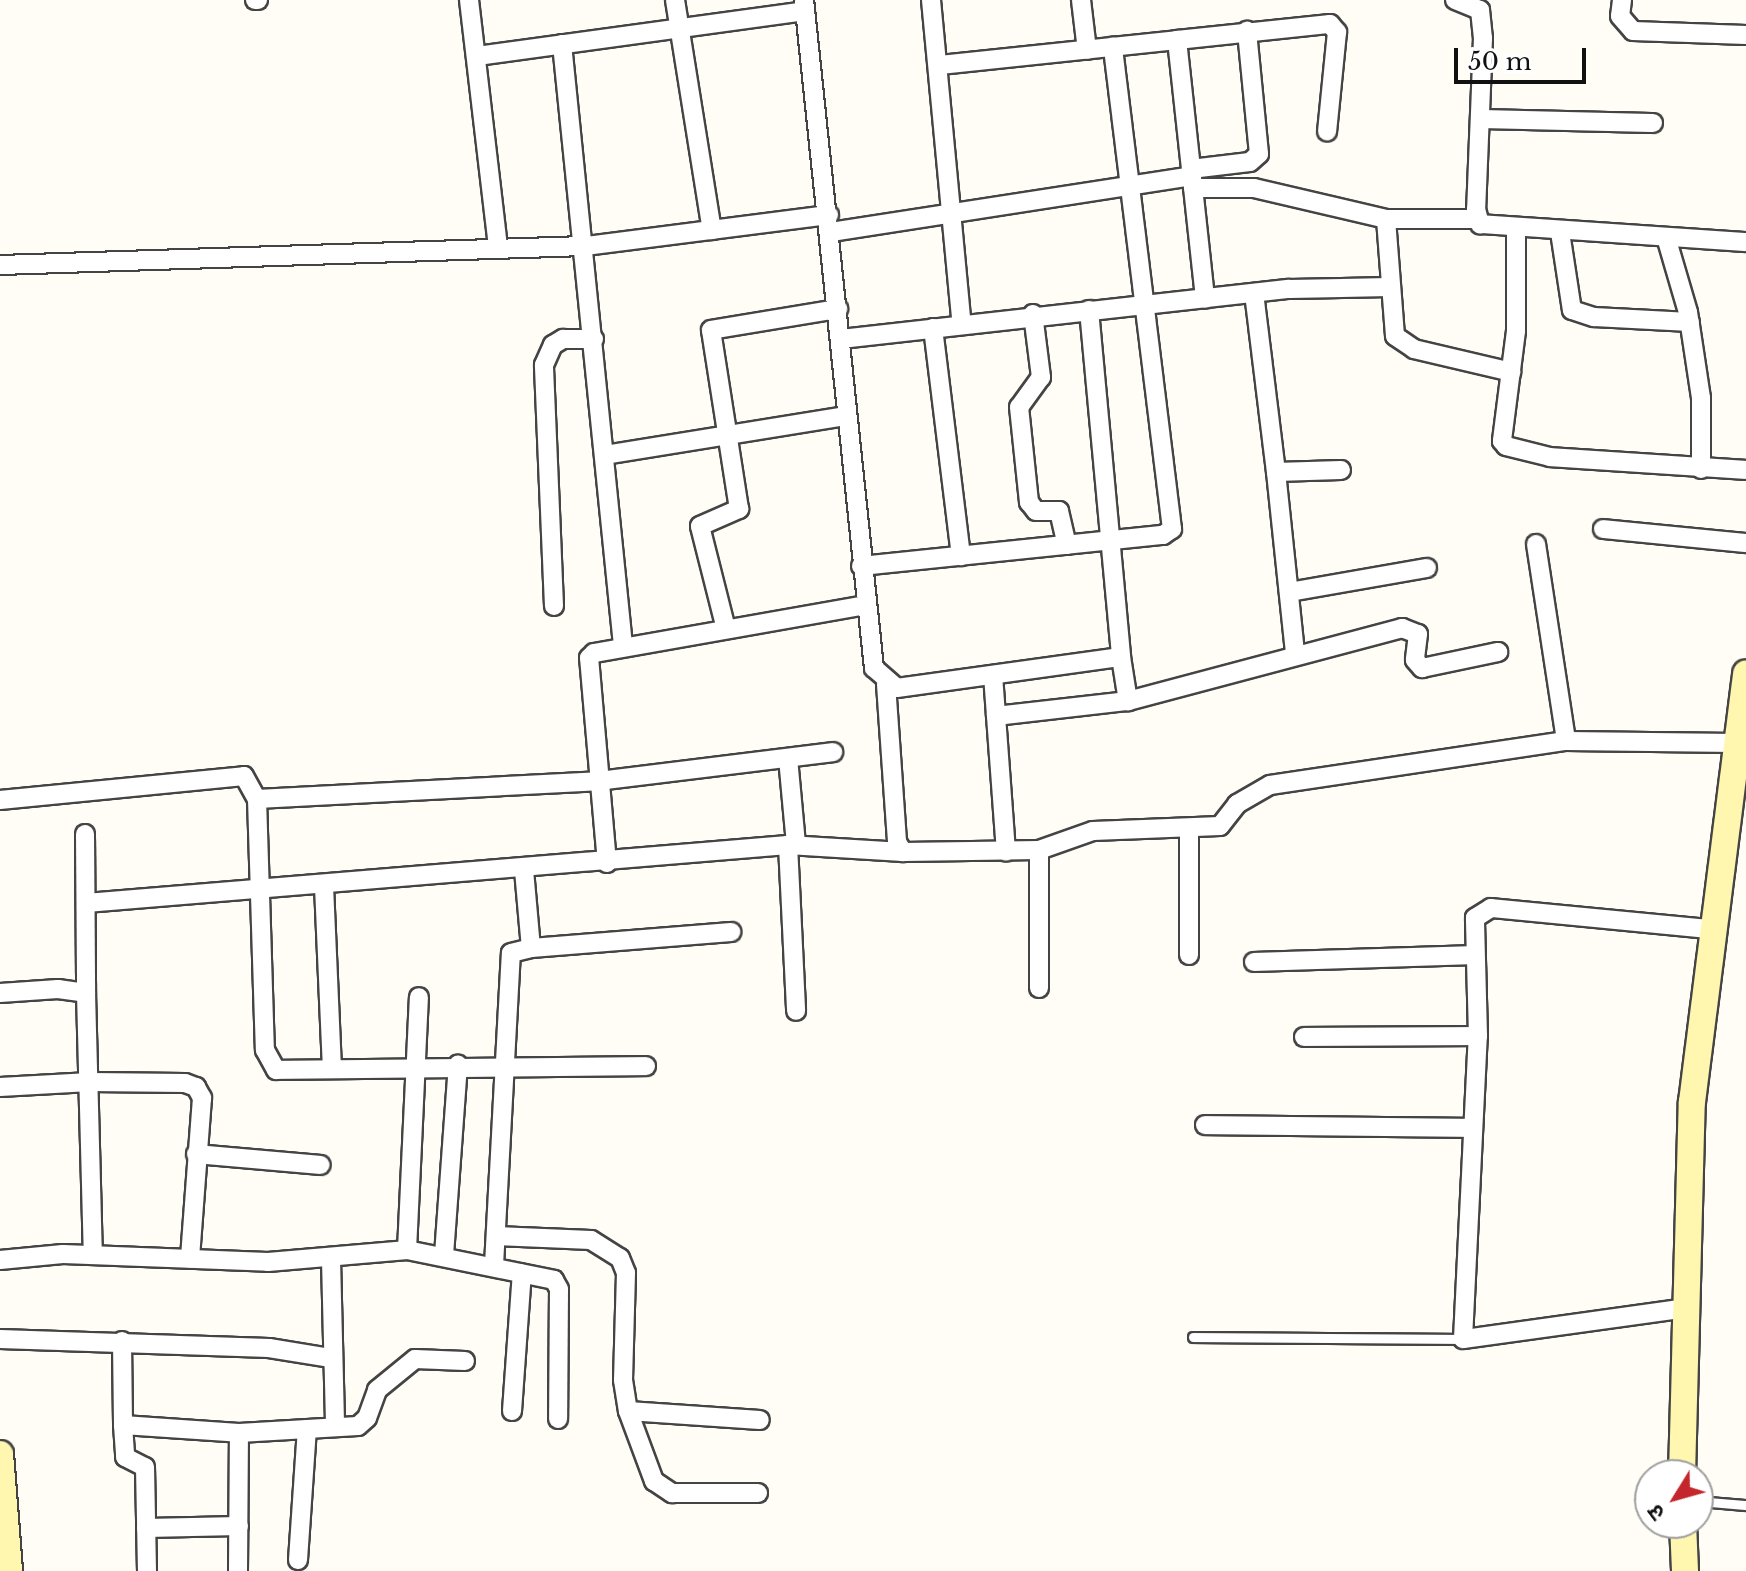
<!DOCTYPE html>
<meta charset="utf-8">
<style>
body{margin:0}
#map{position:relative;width:1746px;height:1571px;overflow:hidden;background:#fffdf5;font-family:"Libre Baskerville","Noto Sans Devanagari",serif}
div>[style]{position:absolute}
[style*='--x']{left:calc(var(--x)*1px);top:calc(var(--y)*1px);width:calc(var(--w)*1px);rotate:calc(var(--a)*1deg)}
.roads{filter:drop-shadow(2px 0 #444) drop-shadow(-2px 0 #444) drop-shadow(0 2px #444) drop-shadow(0 -2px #444)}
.lane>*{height:9px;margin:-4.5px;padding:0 4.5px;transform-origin:4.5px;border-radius:4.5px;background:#fff}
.street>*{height:18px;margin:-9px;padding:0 9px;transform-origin:9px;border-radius:9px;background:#fff}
.secondary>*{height:26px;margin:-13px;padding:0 13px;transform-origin:13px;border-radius:13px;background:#fff6b0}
span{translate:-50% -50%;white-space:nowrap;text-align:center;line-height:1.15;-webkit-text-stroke:8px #fff;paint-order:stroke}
.north{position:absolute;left:1634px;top:1459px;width:80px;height:80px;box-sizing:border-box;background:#fff;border:2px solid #a0a0a0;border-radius:50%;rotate:233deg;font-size:22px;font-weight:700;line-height:32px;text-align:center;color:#111}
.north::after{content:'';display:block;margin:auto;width:28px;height:36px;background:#c4262e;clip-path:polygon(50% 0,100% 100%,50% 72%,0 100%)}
.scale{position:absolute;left:1454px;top:48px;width:132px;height:36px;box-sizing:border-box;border:4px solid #111;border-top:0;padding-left:10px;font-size:24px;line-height:28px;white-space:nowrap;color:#111;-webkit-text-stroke:6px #fff;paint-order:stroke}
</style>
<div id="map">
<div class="roads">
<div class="lane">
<div style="--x:1193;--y:1337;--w:270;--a:0.4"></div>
<div style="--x:1698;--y:1501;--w:48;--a:4.8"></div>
</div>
<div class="street">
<div style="--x:255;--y:0;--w:3;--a:0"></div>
<div style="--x:469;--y:0;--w:249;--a:83.3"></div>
<div style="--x:675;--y:0;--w:233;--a:80.9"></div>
<div style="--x:804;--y:0;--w:672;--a:84.02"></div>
<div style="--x:874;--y:668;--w:30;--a:41"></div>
<div style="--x:897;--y:688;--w:226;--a:-7.9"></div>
<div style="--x:1121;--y:657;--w:45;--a:81"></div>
<div style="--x:931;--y:0;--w:326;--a:84.6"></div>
<div style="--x:1081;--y:0;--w:50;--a:83.2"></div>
<div style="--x:1455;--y:0;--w:27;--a:22"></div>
<div style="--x:1480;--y:10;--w:28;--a:84"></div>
<div style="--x:1483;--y:38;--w:171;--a:92.3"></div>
<div style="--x:1476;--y:209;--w:16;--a:75"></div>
<div style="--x:1480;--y:224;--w:267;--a:3.9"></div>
<div style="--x:1622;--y:0;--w:16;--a:97"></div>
<div style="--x:1620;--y:16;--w:20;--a:49"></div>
<div style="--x:1633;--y:31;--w:113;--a:2"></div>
<div style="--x:1177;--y:40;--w:154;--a:-6"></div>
<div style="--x:1330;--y:24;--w:11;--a:49"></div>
<div style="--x:1337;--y:32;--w:100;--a:95.7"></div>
<div style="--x:562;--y:44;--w:605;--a:84.21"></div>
<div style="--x:477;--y:56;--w:331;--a:-7.8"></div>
<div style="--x:940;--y:65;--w:238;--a:-6"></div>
<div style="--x:1177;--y:40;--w:260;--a:83.8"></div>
<div style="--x:1480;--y:119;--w:173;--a:1.3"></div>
<div style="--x:1191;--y:169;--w:59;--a:-6.8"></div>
<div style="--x:1250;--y:162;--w:12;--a:-42"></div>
<div style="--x:1259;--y:154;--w:124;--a:-95.6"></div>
<div style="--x:1193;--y:188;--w:61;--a:0"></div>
<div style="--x:1254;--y:188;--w:136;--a:13.2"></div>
<div style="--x:1386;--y:219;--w:90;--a:0"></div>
<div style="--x:1386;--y:219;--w:117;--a:85.6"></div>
<div style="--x:1395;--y:336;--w:23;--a:34"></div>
<div style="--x:1414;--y:349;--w:100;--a:13.3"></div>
<div style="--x:1516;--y:230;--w:101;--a:90"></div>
<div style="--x:1516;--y:331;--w:111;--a:97.3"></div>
<div style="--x:1502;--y:441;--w:6;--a:51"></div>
<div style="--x:1506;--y:446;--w:45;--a:14"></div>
<div style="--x:1550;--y:457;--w:196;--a:3.8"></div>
<div style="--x:831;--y:232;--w:365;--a:-8.8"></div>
<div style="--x:1560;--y:232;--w:79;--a:81.3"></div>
<div style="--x:1572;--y:310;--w:23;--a:18"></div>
<div style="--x:1594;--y:317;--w:96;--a:3"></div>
<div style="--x:1666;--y:237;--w:78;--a:73.7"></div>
<div style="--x:1688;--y:312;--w:87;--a:81.4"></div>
<div style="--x:1701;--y:398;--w:71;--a:90"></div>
<div style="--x:0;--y:265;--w:586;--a:-1.86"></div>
<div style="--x:586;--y:246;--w:245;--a:-7.3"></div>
<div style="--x:1254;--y:293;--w:180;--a:83"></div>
<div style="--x:1276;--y:472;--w:65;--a:-1.8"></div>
<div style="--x:1089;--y:310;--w:348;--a:84.7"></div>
<div style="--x:1033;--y:314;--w:64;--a:82.8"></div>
<div style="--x:1041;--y:377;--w:37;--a:126"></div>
<div style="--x:1019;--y:407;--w:96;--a:84"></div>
<div style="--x:1029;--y:502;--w:11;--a:52"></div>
<div style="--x:1036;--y:511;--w:23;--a:0"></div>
<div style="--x:1059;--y:511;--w:35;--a:77"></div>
<div style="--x:933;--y:328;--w:230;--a:83"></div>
<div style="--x:841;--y:339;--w:451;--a:-6.4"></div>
<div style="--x:1289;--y:289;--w:101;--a:-1.1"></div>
<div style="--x:605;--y:455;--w:245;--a:-9.2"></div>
<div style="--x:1276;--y:472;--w:183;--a:84"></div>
<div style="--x:1603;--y:529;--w:144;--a:5.6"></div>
<div style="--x:1536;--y:544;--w:199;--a:81.3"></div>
<div style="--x:861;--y:566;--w:304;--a:-5.9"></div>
<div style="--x:1163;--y:535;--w:11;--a:-34"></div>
<div style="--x:1172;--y:529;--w:486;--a:-97"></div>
<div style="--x:1289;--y:592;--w:140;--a:-9.9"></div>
<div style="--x:554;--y:606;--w:241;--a:-92.4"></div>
<div style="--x:544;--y:365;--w:22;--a:-66"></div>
<div style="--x:553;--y:345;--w:12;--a:-31"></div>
<div style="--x:563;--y:339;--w:31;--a:0"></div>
<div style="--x:726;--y:629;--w:106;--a:-104.2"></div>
<div style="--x:700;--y:526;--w:43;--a:-23.6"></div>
<div style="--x:739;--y:509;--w:181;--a:-98.9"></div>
<div style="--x:711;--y:330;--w:129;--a:-9.4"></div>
<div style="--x:993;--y:675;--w:177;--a:85.8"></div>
<div style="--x:886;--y:684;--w:158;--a:86"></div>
<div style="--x:897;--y:842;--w:12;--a:59"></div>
<div style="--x:996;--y:716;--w:133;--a:-6.5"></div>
<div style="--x:1128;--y:701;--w:284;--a:-14.9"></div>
<div style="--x:1402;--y:628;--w:17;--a:21"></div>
<div style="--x:1418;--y:634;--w:26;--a:97"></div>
<div style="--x:1415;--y:660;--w:11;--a:49"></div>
<div style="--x:1422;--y:668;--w:78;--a:-11.9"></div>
<div style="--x:788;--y:758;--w:87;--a:84.7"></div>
<div style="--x:257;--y:799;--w:341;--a:-3"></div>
<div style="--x:598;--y:781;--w:237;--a:-7"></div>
<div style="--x:0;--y:800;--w:245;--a:-5.6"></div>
<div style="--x:244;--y:776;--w:26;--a:61"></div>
<div style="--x:257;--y:799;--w:251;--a:88.2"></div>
<div style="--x:265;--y:1050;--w:23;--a:61"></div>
<div style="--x:276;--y:1070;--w:370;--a:-0.6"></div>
<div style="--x:1189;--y:829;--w:126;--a:90"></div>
<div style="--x:85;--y:834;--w:159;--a:89.6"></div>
<div style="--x:788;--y:845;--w:166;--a:87.2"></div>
<div style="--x:1039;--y:850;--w:138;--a:90"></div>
<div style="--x:607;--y:863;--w:206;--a:-95"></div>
<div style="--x:589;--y:658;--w:7;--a:-45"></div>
<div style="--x:594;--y:653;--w:275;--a:-10"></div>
<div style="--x:524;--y:870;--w:78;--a:84.9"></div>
<div style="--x:531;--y:948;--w:201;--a:-4.6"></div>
<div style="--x:324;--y:886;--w:183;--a:87.5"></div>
<div style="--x:86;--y:903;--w:704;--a:-4.72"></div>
<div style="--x:788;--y:845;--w:115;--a:3.5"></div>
<div style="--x:903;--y:852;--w:136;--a:-0.8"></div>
<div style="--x:1039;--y:850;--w:57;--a:-19.4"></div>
<div style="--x:1093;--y:831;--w:127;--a:-2.3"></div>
<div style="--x:1220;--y:826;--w:28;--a:-52"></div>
<div style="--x:1237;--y:804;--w:38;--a:-30"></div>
<div style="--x:1270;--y:785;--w:299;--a:-8.5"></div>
<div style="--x:1566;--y:741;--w:170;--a:0.7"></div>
<div style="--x:1254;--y:962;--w:221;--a:-1.8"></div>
<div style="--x:0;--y:993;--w:58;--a:-3.9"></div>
<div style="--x:58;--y:989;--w:28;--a:8"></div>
<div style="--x:86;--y:993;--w:262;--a:88.5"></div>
<div style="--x:1304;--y:1037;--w:174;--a:-0.3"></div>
<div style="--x:0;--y:1087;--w:90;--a:-3.2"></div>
<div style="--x:90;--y:1082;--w:95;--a:0.6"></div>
<div style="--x:185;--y:1083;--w:12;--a:20"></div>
<div style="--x:196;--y:1087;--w:13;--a:61"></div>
<div style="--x:202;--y:1098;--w:161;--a:94.3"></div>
<div style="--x:1205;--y:1125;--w:266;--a:0.6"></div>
<div style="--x:196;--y:1154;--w:125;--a:5"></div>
<div style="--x:496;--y:1236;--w:95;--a:2.4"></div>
<div style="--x:591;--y:1240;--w:34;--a:32"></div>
<div style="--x:620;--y:1258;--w:16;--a:68"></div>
<div style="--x:626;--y:1273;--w:107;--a:91.6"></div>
<div style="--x:623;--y:1380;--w:31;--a:81"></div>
<div style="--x:628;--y:1411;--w:75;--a:69.6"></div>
<div style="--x:654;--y:1481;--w:22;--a:34"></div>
<div style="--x:672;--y:1493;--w:86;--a:0"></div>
<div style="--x:407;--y:1250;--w:253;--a:-87.3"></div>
<div style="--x:444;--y:1255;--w:191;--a:-85.8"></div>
<div style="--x:331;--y:1259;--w:168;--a:88.6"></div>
<div style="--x:0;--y:1260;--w:63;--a:-5.4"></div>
<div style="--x:63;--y:1254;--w:205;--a:2.2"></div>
<div style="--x:268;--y:1262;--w:140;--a:-4.9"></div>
<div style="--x:407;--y:1250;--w:150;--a:11.5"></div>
<div style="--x:554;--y:1280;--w:10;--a:61"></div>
<div style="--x:559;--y:1289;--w:130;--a:90.4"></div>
<div style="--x:494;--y:1265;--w:312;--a:-86.9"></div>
<div style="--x:511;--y:953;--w:21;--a:-14"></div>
<div style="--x:1687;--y:1308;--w:226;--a:172.1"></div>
<div style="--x:1463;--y:1339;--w:303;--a:-87.2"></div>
<div style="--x:1478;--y:1036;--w:118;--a:-91.5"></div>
<div style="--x:1475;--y:918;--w:19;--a:-32"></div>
<div style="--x:1491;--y:908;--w:220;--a:5.5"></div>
<div style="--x:0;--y:1339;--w:269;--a:1.9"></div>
<div style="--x:269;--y:1348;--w:63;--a:9.2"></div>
<div style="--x:122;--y:1341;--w:84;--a:89.3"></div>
<div style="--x:123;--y:1425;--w:116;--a:3.9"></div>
<div style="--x:239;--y:1433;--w:119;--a:-3.4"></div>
<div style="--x:358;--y:1426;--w:12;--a:-42"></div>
<div style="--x:367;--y:1418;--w:30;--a:-70"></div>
<div style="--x:377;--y:1390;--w:49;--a:-39.2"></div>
<div style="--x:415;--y:1359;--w:50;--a:2.3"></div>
<div style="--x:512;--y:1411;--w:138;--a:-85.9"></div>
<div style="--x:628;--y:1411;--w:132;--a:3.9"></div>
<div style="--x:123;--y:1425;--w:32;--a:86"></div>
<div style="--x:125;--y:1457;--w:22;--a:27"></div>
<div style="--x:145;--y:1467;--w:104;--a:88.9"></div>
<div style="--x:146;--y:1528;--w:93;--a:-1.2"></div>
<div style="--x:298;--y:1560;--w:131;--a:-86.1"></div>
<div style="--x:238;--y:1571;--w:138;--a:-89.6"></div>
</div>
<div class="secondary">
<div style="--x:0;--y:1454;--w:117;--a:85.6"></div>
<div style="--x:1682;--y:1475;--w:373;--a:-88.5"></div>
<div style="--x:1692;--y:1102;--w:432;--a:-82.8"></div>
<div style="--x:1683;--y:1523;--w:48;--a:87.6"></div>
</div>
</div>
<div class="north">उ</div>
<div class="scale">50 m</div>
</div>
